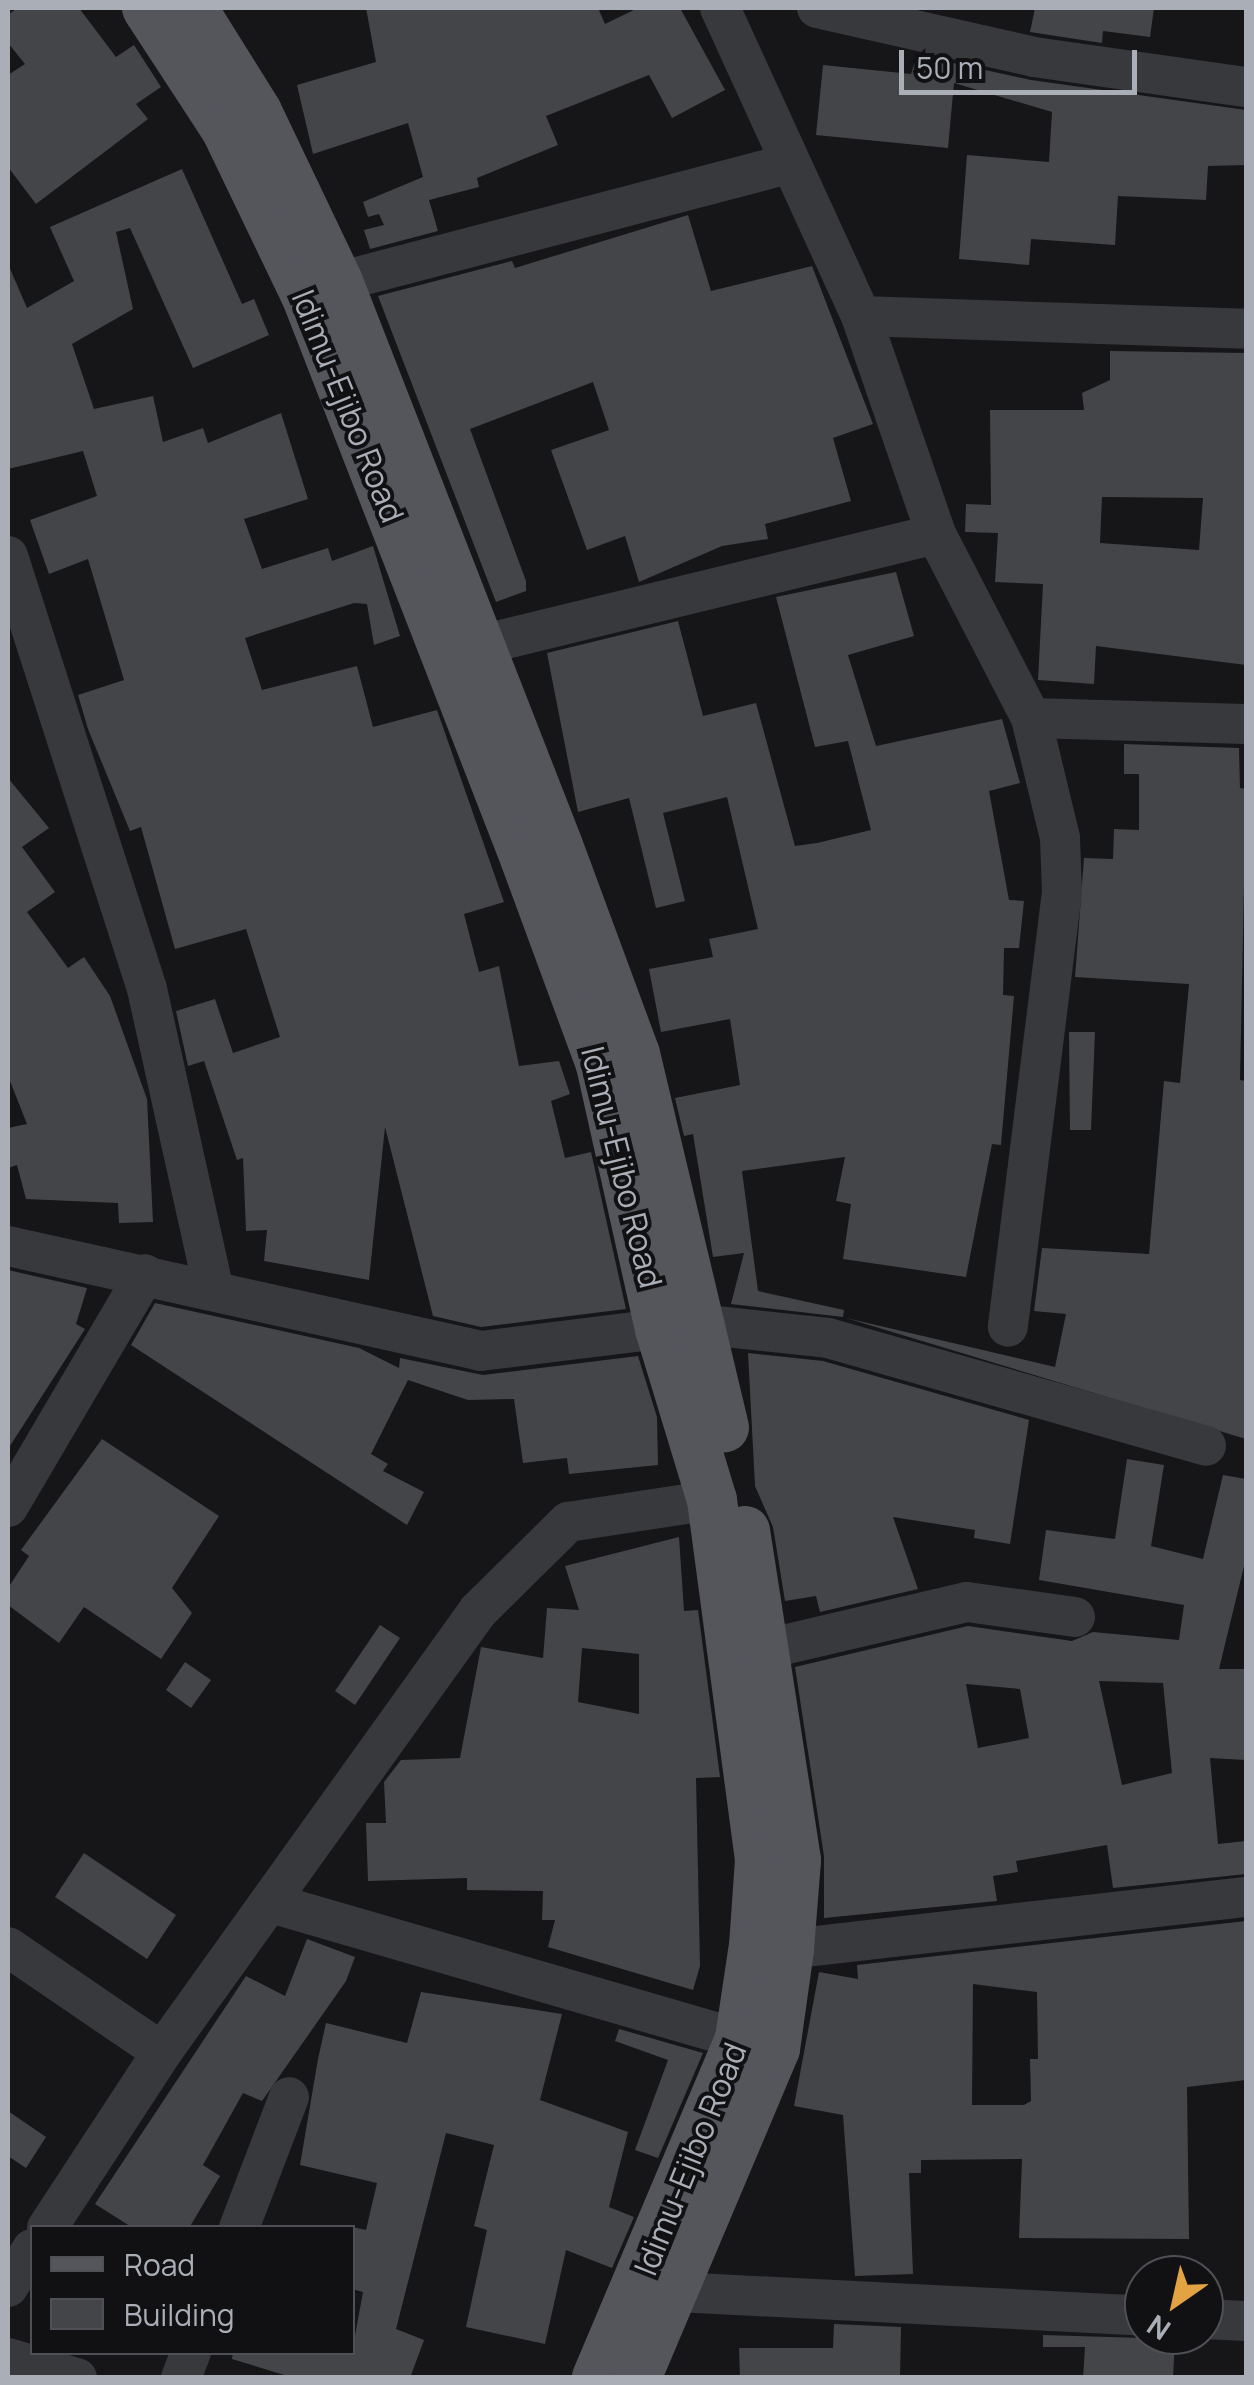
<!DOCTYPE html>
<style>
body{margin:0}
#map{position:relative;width:1254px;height:2385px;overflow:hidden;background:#161618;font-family:Manrope,sans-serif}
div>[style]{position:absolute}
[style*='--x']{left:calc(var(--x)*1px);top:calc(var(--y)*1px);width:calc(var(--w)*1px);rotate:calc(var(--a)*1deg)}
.building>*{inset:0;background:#434548}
.minor>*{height:40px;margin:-20px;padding:0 20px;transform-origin:20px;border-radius:20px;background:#38393d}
.major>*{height:50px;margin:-25px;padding:0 25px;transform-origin:25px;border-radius:25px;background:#54565c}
span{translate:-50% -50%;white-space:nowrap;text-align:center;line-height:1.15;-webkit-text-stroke:8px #111113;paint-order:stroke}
.street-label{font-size:32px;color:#aaafb7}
.frame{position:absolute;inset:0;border:10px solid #aaafb7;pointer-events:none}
.legend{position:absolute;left:30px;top:2225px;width:325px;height:130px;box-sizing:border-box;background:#111113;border:2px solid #4e5055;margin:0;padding:12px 18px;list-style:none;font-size:30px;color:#aaafb7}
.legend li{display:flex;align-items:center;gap:20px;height:50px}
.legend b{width:50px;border:2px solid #4e5055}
.north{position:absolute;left:1124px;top:2255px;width:100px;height:100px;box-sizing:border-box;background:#111113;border:2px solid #4e5055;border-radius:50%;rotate:214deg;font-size:28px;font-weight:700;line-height:40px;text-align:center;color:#aaafb7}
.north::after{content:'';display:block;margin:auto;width:35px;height:45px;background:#e3a343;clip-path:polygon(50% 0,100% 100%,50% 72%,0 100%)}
.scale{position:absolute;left:899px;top:50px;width:238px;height:45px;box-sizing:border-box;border:5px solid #aaafb7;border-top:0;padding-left:12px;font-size:30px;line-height:35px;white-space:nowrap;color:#aaafb7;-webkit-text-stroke:8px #111113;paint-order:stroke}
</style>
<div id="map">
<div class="building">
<div style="clip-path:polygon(17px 8px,79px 8px,116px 57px,134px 45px,161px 87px,136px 104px,148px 119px,36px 204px,8px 167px,8px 75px,25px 64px,8px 43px,8px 15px)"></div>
<div style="clip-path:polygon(366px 8px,598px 8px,605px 24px,638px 8px,680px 8px,725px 90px,672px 118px,649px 75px,546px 116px,558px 145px,477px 178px,479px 187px,429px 200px,438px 231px,370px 249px,364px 230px,384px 225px,379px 214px,368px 217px,363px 202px,423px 177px,408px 123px,313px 154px,297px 85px,376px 62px)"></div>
<div style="clip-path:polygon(1035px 8px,1154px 8px,1150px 37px,1103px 31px,1102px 43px,1030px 32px)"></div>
<div style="clip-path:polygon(917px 55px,1031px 80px,1246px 110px,1246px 165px,1208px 166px,1206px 200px,1118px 196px,1115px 245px,1031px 239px,1029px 265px,959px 259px,967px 155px,1049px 162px,1052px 112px,954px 83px,948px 148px,816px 135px,823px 65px,911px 74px)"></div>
<div style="clip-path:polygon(182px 169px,242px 304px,254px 299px,269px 335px,193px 368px,130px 228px,116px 232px,133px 309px,72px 344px,94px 409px,153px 396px,163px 442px,203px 428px,208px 443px,281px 413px,308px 499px,244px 519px,262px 569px,328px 548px,332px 561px,373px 546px,400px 636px,374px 645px,367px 604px,354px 603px,245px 638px,262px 690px,357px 666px,373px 727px,437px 710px,504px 902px,464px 914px,479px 972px,499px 966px,519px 1066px,559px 1061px,570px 1094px,551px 1101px,565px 1158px,591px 1152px,626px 1309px,481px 1327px,433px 1316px,385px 1127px,369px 1280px,264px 1261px,267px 1230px,246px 1231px,243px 1158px,237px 1160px,204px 1061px,188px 1066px,176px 1011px,215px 999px,233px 1053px,280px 1037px,246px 929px,175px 949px,141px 827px,130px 831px,88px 729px,78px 695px,124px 680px,88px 559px,49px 574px,30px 520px,97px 496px,83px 451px,8px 469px,8px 264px,27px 308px,74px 281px,50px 227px)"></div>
<div style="clip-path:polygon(688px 215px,711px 291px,812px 266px,873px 424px,833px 438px,851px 501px,765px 524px,768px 539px,722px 546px,639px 582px,625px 536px,587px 550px,551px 450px,609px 430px,593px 382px,470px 429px,526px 581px,526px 591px,496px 602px,378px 296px,512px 261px,515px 268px)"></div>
<div style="clip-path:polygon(evenodd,1110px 351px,1246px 353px,1246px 665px,1096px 646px,1094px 684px,1038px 680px,1043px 584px,995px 582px,998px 533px,965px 532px,966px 504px,991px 505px,990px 410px,1084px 410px,1082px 393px,1110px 380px,1110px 351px,1102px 497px,1203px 498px,1199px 550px,1100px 543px,1102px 497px)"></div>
<div style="clip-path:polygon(896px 572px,914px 636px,848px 655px,876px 746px,1002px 719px,1020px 783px,989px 791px,1009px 900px,1024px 901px,1019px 948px,1004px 948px,1003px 995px,1014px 996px,1001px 1145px,992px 1144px,966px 1277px,843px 1259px,851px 1204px,836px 1201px,845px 1157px,742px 1171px,758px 1291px,844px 1310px,843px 1317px,731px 1304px,744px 1253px,713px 1257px,693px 1134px,684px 1136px,675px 1098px,740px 1085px,730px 1019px,661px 1032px,649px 969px,713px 957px,709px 939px,758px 929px,727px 797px,663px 813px,685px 901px,656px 908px,629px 798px,578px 812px,547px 653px,678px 621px,703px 716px,756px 703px,795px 846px,817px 843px,871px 830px,848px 741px,815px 747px,776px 597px)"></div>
<div style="clip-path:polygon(1124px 744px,1239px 748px,1240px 788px,1246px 789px,1240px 1080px,1246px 1081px,1246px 1439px,846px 1318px,1055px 1367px,1066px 1314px,1034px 1311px,1042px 1248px,1149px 1254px,1164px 1081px,1180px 1083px,1189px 984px,1075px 977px,1084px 858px,1113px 859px,1114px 829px,1139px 830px,1139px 774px,1124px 774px)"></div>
<div style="clip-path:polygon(8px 778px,49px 828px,22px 847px,55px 892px,27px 912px,68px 968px,84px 957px,110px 996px,147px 1099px,153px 1222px,119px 1223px,118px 1203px,26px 1199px,17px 1165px,8px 1168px,8px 1128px,27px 1124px,8px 1076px)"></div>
<div style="clip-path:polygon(1069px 1032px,1095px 1032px,1091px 1130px,1070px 1130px)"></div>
<div style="clip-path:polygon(8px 1270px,87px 1288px,76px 1324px,85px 1329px,8px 1449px)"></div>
<div style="clip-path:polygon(155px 1303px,359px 1348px,399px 1368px,400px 1358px,483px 1375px,638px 1356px,657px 1417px,658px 1465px,569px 1474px,567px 1458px,523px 1463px,514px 1399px,468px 1400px,408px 1380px,371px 1454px,388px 1464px,383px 1471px,424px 1492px,407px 1525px,131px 1345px)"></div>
<div style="clip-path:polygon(748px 1353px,823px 1361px,1029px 1420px,1010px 1544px,974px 1538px,975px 1530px,893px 1517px,918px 1589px,820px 1612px,816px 1596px,785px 1601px,773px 1527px,755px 1486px)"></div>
<div style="clip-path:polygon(102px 1439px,219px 1516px,172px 1588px,192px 1613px,161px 1659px,84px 1607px,59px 1643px,8px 1605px,8px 1588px,29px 1556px,21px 1550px)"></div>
<div style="clip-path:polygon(evenodd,1127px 1459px,1164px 1465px,1151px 1546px,1203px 1559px,1223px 1475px,1246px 1479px,1246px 1558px,1219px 1669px,1246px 1669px,1246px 1760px,1210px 1758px,1218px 1844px,1246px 1841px,1246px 1874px,1113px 1888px,1107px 1845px,1016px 1861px,1018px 1872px,993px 1876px,997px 1901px,824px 1918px,824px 1856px,795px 1667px,968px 1626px,1072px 1641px,1093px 1632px,1179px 1640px,1184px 1605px,1039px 1580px,1046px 1530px,1115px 1539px,1127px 1459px,1099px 1681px,1163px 1683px,1172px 1773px,1122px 1785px,1099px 1681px,1127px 1459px,966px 1684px,1020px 1689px,1029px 1738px,978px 1748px,966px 1684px)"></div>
<div style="clip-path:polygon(evenodd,679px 1537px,684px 1611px,698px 1610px,720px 1777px,696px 1778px,700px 1966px,693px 1990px,548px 1947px,555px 1920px,542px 1920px,543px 1891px,467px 1890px,467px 1878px,368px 1881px,366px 1823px,386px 1823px,384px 1782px,401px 1760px,460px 1758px,481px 1647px,543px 1658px,547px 1608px,579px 1610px,565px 1566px,679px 1537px,582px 1648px,639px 1654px,639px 1714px,578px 1702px,582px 1648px)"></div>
<div style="clip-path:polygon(380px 1625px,400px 1638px,355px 1705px,335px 1691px)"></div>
<div style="clip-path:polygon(185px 1662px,211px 1680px,191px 1708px,166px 1690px)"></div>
<div style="clip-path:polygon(84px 1853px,176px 1915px,147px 1959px,55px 1897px)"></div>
<div style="clip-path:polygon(evenodd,1246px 1921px,1246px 2080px,1187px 2087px,1189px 2239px,1019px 2238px,1022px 2159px,921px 2160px,921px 2173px,909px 2173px,913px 2274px,855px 2276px,843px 2115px,794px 2106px,819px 1972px,858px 1979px,857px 1965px,1246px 1921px,973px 1984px,1037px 1992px,1038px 2059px,1030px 2059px,1031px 2101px,1024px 2105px,972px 2105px,973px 1984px)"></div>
<div style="clip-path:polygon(307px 1939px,355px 1957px,346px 1981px,262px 2101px,243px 2093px,203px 2165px,220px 2176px,189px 2228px,133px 2228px,95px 2204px,246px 1976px,285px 1996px)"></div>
<div style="clip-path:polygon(421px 1992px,562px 2014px,540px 2100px,628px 2132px,609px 2207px,634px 2217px,612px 2268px,566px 2250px,545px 2344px,466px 2327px,487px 2230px,474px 2226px,494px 2145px,446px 2133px,396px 2329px,424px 2340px,410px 2378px,294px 2378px,232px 2359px,233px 2352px,352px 2352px,363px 2292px,352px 2289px,352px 2227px,366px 2230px,377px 2183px,300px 2165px,318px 2059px,326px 2023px,407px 2043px)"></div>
<div style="clip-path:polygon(619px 2029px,703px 2053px,658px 2158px,635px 2150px,668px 2060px,615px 2041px)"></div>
<div style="clip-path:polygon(8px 2111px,46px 2137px,26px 2168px,8px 2156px)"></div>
<div style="clip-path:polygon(834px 2324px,901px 2327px,900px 2378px,740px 2378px,739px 2348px,833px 2348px)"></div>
<div style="clip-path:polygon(1043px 2335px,1175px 2339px,1173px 2378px,1083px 2378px,1085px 2347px,1043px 2347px)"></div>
</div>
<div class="minor">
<div style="--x:720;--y:8;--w:339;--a:65.4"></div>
<div style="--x:861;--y:316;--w:231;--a:71"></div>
<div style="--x:936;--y:534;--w:207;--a:62.7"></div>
<div style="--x:1031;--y:718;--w:123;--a:76.4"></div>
<div style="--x:1060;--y:838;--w:54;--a:87.9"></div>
<div style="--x:1062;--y:892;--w:438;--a:97.1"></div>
<div style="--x:817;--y:8;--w:222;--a:12.7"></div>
<div style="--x:1034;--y:57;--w:214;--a:8.1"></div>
<div style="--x:338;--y:282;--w:464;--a:-14.7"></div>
<div style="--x:861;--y:316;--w:385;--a:1.9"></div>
<div style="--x:8;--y:556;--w:455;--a:72.2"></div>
<div style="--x:147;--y:989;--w:305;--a:77.5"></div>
<div style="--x:481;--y:645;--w:468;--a:-13.7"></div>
<div style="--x:1031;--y:718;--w:215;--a:1.6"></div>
<div style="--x:8;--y:1246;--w:484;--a:12.5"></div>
<div style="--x:480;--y:1351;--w:181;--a:-7"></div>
<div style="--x:698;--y:1324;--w:131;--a:6.1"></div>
<div style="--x:828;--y:1338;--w:393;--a:15.9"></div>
<div style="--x:8;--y:1507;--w:270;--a:-59.5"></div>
<div style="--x:766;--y:1649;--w:206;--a:-13.2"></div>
<div style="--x:967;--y:1602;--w:109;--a:7.9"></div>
<div style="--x:271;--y:1903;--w:488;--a:16.2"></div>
<div style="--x:8;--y:1947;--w:186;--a:34.3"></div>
<div style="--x:789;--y:1949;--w:460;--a:-6.5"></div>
<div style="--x:47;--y:2228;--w:210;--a:-56.8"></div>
<div style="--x:162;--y:2052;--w:543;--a:-54.38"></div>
<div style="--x:478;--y:1611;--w:127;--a:-44.7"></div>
<div style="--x:568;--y:1522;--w:146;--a:-8.7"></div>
<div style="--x:239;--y:2228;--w:140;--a:-69.1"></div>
<div style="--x:8;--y:2287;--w:45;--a:-57.7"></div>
<div style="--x:677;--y:2292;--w:468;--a:2.9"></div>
<div style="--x:1204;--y:2319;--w:42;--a:2.7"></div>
<div style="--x:8;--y:2358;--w:72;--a:16.2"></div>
<div style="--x:181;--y:2378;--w:28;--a:-69"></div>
</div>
<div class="major">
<div style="--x:147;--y:8;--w:145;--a:56.9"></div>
<div style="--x:226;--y:129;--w:184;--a:64.3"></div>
<div style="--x:306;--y:295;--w:604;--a:68.74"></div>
<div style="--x:525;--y:858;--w:221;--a:69.8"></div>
<div style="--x:601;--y:1065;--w:271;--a:77.4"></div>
<div style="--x:660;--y:1329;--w:179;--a:73.1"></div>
<div style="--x:712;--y:1500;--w:363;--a:82.4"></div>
<div style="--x:760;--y:1860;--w:85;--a:94"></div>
<div style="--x:754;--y:1945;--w:95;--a:98.5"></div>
<div style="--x:740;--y:2039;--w:368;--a:112.9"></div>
<div style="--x:192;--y:8;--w:123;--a:58"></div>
<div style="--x:257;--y:112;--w:188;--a:64.5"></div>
<div style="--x:338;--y:282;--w:605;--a:68.69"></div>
<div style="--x:558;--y:846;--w:222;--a:69.7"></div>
<div style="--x:635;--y:1054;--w:384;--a:76.6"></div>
<div style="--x:636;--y:2378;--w:357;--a:-67.1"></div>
<div style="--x:775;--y:2049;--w:101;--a:-82"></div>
<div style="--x:789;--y:1949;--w:89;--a:-85.5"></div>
<div style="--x:796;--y:1860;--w:333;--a:-98.8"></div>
</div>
<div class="street-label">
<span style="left:348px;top:406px;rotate:68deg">Idimu-Ejibo Road</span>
<span style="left:622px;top:1167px;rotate:76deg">Idimu-Ejibo Road</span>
<span style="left:690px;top:2159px;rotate:-68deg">Idimu-Ejibo Road</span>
</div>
<div class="frame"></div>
<ul class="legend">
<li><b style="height:12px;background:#54565c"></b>Road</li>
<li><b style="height:28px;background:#434548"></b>Building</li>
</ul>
<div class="north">N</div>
<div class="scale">50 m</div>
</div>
